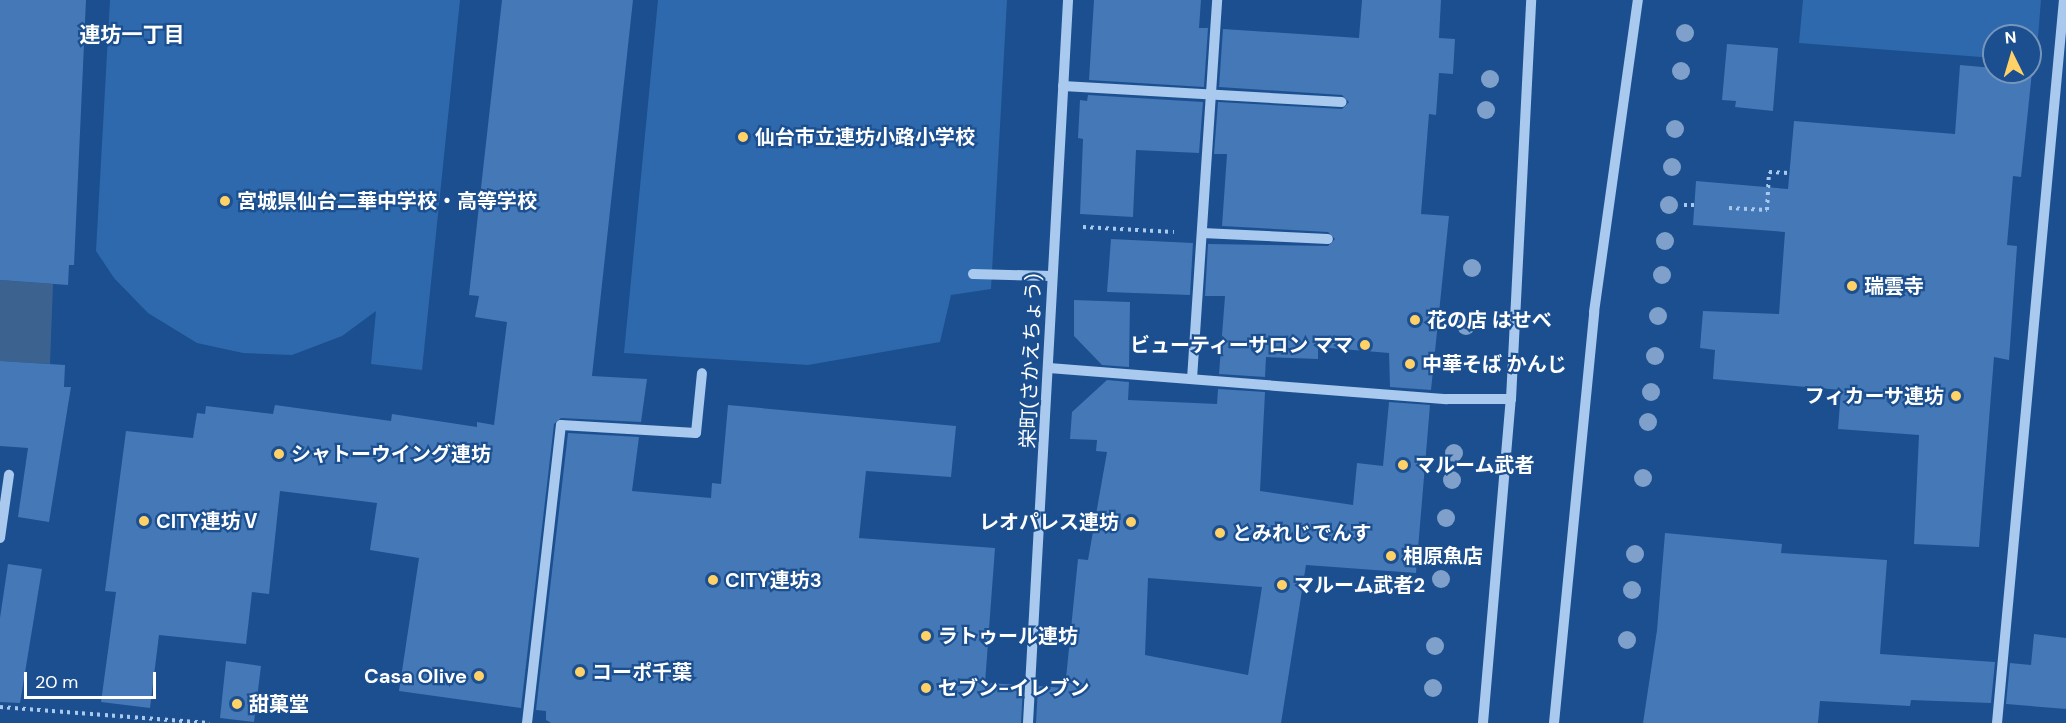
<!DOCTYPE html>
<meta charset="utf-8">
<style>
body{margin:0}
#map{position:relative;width:2066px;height:723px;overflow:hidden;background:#1b4f8f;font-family:"DM Sans","Noto Sans JP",sans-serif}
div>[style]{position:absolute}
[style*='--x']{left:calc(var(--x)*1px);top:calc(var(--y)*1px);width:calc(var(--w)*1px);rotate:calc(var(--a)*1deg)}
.green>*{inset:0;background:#2e69ad}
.water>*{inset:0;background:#3c6290}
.building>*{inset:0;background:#4478b7}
.path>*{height:4px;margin-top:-2px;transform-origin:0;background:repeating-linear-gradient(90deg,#a9c9ee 0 3px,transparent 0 7.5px)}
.minor>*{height:10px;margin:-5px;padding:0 5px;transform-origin:5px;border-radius:5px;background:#a9c9ee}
.trees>*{width:18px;height:18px;margin:-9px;border-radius:50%;background:#7ea0ca}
.dots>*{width:16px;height:16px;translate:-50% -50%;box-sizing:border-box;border:3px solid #1b4f8f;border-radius:50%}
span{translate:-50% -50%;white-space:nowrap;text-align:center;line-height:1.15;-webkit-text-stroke:4.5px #1b4f8f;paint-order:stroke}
.poi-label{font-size:20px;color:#fff;font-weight:700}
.left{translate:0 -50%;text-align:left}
.right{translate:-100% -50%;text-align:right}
.street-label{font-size:20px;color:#fff}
.neighbourhood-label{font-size:21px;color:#fff;font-weight:700}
.north{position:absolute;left:1982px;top:24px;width:60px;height:60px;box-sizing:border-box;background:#1b4f8f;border:2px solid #7695bc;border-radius:50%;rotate:355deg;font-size:16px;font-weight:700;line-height:24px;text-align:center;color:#fff}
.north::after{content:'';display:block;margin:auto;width:21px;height:27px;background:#ffd166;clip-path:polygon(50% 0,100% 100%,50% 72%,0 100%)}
.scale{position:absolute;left:24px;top:672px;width:132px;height:27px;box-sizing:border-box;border:3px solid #fff;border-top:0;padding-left:8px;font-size:18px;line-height:21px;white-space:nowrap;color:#fff;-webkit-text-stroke:4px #1b4f8f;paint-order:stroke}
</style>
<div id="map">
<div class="green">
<div style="clip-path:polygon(110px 0,460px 0,422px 370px,371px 364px,376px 311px,342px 336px,292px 355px,243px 353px,197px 343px,148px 313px,114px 278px,96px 251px)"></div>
<div style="clip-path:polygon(658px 0,1007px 0,991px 289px,951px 295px,940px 342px,808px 365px,624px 353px)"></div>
<div style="clip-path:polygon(1803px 0,2041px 0,2036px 62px,2030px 61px,2030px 36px,1994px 36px,1994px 58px,1799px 43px)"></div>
</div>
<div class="water">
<div style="clip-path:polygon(0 280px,53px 284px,50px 364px,0 361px)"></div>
</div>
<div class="building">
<div style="clip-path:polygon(0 0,86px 0,74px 265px,69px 265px,68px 285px,0 280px)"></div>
<div style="clip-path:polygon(502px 0,633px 0,592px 376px,647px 379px,641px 422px,561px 418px,554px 424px,521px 708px,399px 691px,419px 558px,370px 550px,377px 503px,280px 491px,269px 594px,252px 592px,246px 644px,159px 635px,150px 708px,101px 702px,116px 592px,105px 591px,126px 431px,193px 438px,197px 413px,205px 414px,206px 406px,273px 414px,275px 405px,391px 421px,392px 414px,477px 427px,477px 422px,494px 425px,507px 322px,475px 317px,479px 296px,469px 295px)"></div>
<div style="clip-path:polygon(1094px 0,1201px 0,1199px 28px,1208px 28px,1204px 87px,1089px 80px)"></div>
<div style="clip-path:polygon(1362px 0,1441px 0,1439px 38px,1455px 39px,1453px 74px,1439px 73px,1436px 115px,1429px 114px,1421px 214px,1449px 216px,1431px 390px,1390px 387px,1389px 353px,1318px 347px,1318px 359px,1266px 357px,1265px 377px,1219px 374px,1225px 296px,1205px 296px,1208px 244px,1328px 246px,1335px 239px,1328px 232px,1222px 226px,1227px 154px,1214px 154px,1218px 102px,1342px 109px,1349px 102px,1342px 95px,1219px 87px,1223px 29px,1359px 38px)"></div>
<div style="clip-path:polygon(1727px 44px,1778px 48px,1773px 111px,1735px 107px,1736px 101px,1722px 100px)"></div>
<div style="clip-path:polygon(1960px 65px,1994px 68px,1994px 72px,2032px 72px,2021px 177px,2013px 176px,2007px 245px,2017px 246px,2009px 360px,1994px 357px,1979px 547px,1914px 544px,1919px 435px,1838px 429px,1841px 390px,1713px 379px,1715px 350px,1700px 348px,1703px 311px,1779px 314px,1785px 232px,1693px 225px,1696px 181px,1788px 189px,1794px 121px,1955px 134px)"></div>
<div style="clip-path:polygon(1088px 95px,1203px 102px,1199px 153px,1136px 150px,1133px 217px,1080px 214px,1083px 139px,1078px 138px,1080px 100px,1087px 101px)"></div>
<div style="clip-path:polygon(1111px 239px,1193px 243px,1190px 295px,1107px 292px)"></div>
<div style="clip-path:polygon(1074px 300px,1130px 302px,1129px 367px,1102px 365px,1074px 336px)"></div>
<div style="clip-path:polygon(0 361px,65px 365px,64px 387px,71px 387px,49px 522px,18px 517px,28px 448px,0 446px)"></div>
<div style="clip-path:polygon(evenodd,1107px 380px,1129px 382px,1128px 400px,1217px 404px,1218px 389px,1265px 392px,1260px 491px,1353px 505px,1357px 463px,1383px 466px,1389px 402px,1430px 405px,1416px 573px,1306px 565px,1281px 723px,1036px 723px,1038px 686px,1065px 688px,1078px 559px,1088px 560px,1107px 452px,1096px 451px,1097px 440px,1070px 439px,1072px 412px,1107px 380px,1148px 578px,1262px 587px,1248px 675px,1145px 655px,1148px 578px)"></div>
<div style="clip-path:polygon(728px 405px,956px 426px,951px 477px,866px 471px,859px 538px,995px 548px,985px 683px,1023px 685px,1021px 723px,551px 723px,546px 720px,546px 711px,536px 710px,568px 433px,639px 437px,632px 491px,711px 498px,712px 483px,721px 484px)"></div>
<div style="clip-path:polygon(1665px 533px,1782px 544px,1781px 553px,1887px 560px,1880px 654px,1995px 662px,1991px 703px,1911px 700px,1910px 706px,1820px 701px,1818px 723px,1643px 723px,1657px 630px)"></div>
<div style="clip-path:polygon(8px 564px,42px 569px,20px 703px,0 702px,0 618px)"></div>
<div style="clip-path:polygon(2034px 634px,2066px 638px,2066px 709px,2006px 704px,2010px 663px,2031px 665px)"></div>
<div style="clip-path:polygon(226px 661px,261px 666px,254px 722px,220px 718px)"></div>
</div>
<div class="path">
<div style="--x:1684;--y:205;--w:10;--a:0"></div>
<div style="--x:1729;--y:208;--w:38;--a:3"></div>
<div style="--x:1767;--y:210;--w:38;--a:-87"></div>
<div style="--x:1769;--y:172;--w:20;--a:3"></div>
<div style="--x:1083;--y:227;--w:91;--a:3.1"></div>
<div style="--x:0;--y:707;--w:210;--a:4.4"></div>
</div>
<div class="minor">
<div style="--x:1063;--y:86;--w:279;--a:3.3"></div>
<div style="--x:1202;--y:233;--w:126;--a:2.7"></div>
<div style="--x:973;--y:274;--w:79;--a:1.5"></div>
<div style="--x:1049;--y:368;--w:399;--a:4.5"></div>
<div style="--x:1447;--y:399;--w:64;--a:0"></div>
<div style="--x:1192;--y:379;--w:380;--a:-86.2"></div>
<div style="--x:0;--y:538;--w:64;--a:-81.9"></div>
<div style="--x:527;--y:723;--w:300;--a:-83.5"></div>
<div style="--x:561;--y:425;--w:135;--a:3.4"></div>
<div style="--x:696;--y:433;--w:60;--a:-84.3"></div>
<div style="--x:1028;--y:723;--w:724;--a:-86.83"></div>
<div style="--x:1483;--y:723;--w:325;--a:-85.1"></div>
<div style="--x:1511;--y:399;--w:400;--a:-87.1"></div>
<div style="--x:1554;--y:723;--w:413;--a:-84.4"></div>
<div style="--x:1594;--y:312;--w:315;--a:-82"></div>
<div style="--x:1997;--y:723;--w:726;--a:-84.71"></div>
</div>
<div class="trees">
<div style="left:1685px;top:33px"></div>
<div style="left:1681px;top:71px"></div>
<div style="left:1490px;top:79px"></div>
<div style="left:1486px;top:110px"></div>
<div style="left:1675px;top:129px"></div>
<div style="left:1672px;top:167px"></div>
<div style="left:1669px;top:205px"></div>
<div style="left:1665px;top:241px"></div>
<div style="left:1472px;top:268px"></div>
<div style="left:1662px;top:275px"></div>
<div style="left:1658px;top:316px"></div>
<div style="left:1466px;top:326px"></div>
<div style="left:1655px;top:356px"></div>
<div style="left:1651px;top:392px"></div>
<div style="left:1648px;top:422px"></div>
<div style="left:1454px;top:453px"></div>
<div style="left:1643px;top:478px"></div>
<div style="left:1452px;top:480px"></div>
<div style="left:1446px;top:518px"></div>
<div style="left:1635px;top:554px"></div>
<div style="left:1441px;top:579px"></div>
<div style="left:1632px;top:590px"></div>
<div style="left:1627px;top:640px"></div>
<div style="left:1435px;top:646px"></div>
<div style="left:1433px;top:688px"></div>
</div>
<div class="dots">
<div style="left:743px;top:137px;background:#ffd166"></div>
<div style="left:225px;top:201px;background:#ffd166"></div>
<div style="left:1852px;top:286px;background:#ffd166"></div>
<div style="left:1415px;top:320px;background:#ffd166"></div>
<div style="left:1365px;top:345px;background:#ffd166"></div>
<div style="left:1410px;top:364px;background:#ffd166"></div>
<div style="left:1956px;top:396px;background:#ffd166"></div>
<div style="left:279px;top:454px;background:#ffd166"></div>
<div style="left:1403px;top:465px;background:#ffd166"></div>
<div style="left:144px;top:521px;background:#ffd166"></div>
<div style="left:1131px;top:522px;background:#ffd166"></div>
<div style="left:1220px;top:533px;background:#ffd166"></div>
<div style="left:1391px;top:556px;background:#ffd166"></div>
<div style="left:713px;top:580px;background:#ffd166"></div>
<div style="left:1282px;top:585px;background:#ffd166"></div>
<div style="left:926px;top:636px;background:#ffd166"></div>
<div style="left:580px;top:672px;background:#ffd166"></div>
<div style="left:479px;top:676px;background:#ffd166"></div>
<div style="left:926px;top:688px;background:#ffd166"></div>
<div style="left:237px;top:704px;background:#ffd166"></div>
</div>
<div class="poi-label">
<span class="left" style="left:755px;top:137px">仙台市立連坊小路小学校</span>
<span class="left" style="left:237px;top:201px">宮城県仙台二華中学校・高等学校</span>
<span class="left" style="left:1864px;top:286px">瑞雲寺</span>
<span class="left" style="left:1427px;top:320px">花の店 はせべ</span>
<span class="right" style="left:1353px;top:345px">ビューティーサロン ママ</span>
<span class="left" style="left:1422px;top:364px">中華そば かんじ</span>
<span class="right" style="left:1944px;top:396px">フィカーサ連坊</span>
<span class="left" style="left:291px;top:454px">シャトーウイング連坊</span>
<span class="left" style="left:1415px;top:465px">マルーム武者</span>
<span class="left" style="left:156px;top:521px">CITY連坊Ⅴ</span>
<span class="right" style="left:1119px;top:522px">レオパレス連坊</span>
<span class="left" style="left:1232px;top:533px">とみれじでんす</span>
<span class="left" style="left:1403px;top:556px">相原魚店</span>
<span class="left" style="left:725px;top:580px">CITY連坊3</span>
<span class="left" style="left:1294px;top:585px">マルーム武者2</span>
<span class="left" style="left:938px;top:636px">ラトゥール連坊</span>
<span class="left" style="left:592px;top:672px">コーポ千葉</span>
<span class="right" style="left:467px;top:676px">Casa Olive</span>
<span class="left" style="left:938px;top:688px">セブン-イレブン</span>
<span class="left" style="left:249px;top:704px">甜菓堂</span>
</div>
<div class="street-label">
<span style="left:1031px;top:361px;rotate:-88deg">栄町(さかえちょう)</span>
</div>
<div class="neighbourhood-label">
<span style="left:132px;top:35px">連坊一丁目</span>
</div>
<div class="north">N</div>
<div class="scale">20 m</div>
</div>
